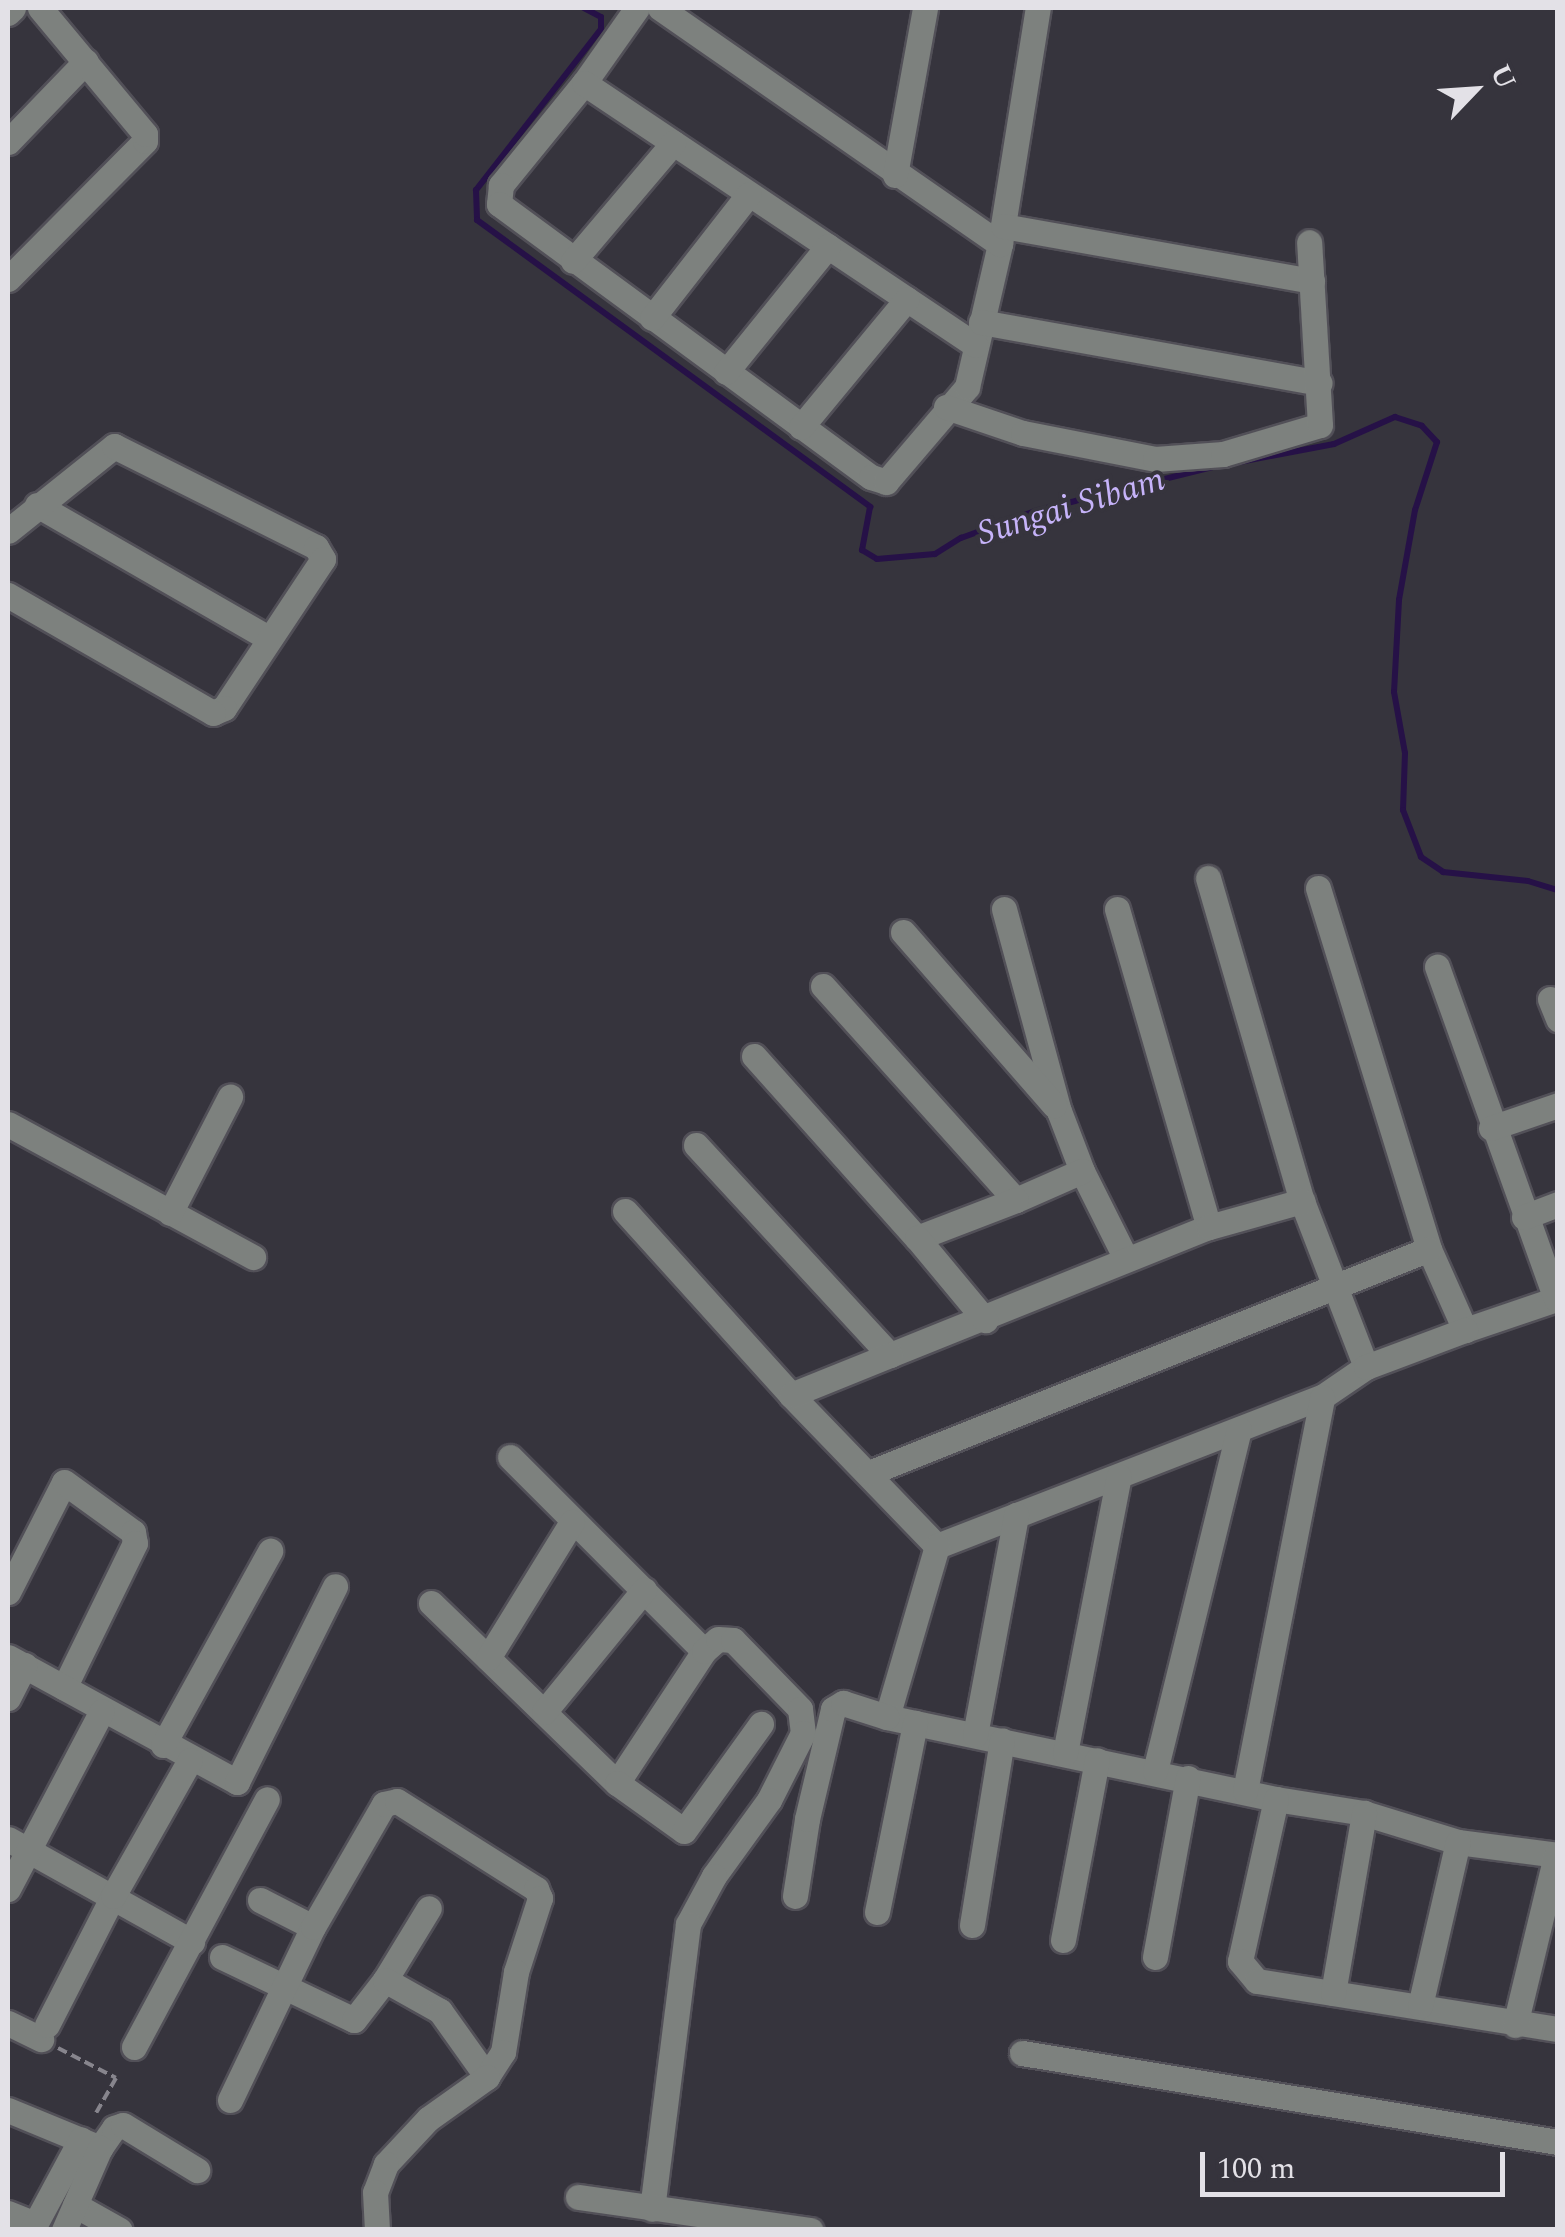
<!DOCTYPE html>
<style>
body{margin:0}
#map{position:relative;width:1565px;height:2237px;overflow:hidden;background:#36343d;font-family:Spectral,serif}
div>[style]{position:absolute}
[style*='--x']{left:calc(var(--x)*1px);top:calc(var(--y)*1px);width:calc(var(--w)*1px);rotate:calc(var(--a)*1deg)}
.stream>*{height:6px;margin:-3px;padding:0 3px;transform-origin:3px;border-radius:3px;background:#261147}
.path>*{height:4px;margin-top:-2px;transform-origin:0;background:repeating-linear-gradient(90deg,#87858d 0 10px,transparent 0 15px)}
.roads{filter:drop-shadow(2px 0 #525058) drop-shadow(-2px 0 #525058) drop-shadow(0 2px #525058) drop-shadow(0 -2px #525058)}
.minor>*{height:25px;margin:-12.5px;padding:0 12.5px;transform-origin:12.5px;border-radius:12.5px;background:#7d817e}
span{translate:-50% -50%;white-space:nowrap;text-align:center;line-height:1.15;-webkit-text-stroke:8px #36343d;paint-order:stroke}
.water-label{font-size:35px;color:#c6b3f9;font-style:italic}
.frame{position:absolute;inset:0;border:10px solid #e3e1e7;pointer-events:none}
.north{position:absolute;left:1425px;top:40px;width:100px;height:100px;-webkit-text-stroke:8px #36343d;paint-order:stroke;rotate:65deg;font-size:28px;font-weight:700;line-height:40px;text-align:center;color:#e3e1e7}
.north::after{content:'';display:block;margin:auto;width:35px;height:45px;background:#e3e1e7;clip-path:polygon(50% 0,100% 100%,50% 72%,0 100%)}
.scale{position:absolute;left:1200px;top:2152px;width:305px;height:45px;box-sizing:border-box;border:5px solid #e3e1e7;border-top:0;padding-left:12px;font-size:30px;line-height:35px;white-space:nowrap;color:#e3e1e7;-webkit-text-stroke:8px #36343d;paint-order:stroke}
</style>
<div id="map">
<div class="stream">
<div style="--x:584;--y:8;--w:19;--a:28"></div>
<div style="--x:601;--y:17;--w:12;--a:90"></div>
<div style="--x:601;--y:29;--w:204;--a:127.8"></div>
<div style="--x:476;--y:190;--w:30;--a:88"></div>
<div style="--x:477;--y:220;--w:487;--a:36.1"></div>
<div style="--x:870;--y:507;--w:44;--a:100.5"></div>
<div style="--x:862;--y:550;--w:17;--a:31"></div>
<div style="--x:877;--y:559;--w:58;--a:-4.9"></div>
<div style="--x:935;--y:554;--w:31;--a:-32"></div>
<div style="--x:961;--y:538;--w:79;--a:-20"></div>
<div style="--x:1035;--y:511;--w:187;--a:-13.9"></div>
<div style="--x:1229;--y:464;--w:107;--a:-10.8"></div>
<div style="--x:1334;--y:444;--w:67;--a:-23.9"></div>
<div style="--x:1395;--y:417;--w:28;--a:18"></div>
<div style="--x:1422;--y:426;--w:22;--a:47"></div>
<div style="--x:1437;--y:442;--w:71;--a:107.9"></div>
<div style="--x:1415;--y:510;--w:91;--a:100.1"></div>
<div style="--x:1399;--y:600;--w:92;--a:93.1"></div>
<div style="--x:1394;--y:692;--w:62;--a:79.8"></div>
<div style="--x:1405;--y:753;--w:57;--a:92"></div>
<div style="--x:1403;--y:810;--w:50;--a:69"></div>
<div style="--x:1421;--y:857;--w:27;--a:34"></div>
<div style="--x:1443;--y:872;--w:85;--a:6"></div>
<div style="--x:1528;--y:881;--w:31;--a:17"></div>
</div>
<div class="path">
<div style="--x:58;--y:2048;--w:65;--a:27.3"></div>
<div style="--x:116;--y:2078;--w:40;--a:119.7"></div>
</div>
<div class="roads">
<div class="minor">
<div style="--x:637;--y:8;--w:92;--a:125.2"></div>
<div style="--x:584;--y:83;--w:132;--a:129.1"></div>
<div style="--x:501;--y:185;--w:19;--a:96"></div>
<div style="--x:499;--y:204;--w:461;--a:36.3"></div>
<div style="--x:871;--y:477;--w:16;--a:18"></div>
<div style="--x:886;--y:482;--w:125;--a:-49.5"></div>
<div style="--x:967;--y:387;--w:147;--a:-77"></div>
<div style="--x:1000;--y:244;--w:239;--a:-80.9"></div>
<div style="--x:660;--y:8;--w:414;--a:34.8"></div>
<div style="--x:8;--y:13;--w:7;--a:-45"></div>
<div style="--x:584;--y:83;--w:471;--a:33.8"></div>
<div style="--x:8;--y:142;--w:112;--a:-46.1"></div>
<div style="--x:895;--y:175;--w:170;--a:-79.8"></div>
<div style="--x:1003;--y:226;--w:314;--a:10.1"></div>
<div style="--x:573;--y:261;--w:155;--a:-49.7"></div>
<div style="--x:8;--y:279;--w:194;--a:-45.2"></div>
<div style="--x:145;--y:141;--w:7;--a:-90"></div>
<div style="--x:145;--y:134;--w:164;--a:-129.8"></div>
<div style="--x:652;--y:318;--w:157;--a:-52"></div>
<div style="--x:981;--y:322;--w:344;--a:10.2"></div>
<div style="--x:726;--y:372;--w:162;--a:-51"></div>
<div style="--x:946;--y:407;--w:81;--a:18.7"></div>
<div style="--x:1023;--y:433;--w:135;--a:11.1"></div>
<div style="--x:1155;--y:459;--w:68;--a:-4.2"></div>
<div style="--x:1223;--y:454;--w:101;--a:-16.6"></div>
<div style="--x:1320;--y:425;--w:183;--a:-93.4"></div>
<div style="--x:801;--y:427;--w:166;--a:-50.4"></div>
<div style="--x:37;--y:505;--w:267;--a:29.9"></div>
<div style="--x:8;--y:531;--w:136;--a:-38.7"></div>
<div style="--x:114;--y:446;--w:226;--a:26.6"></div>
<div style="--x:316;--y:547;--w:14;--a:60"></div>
<div style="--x:323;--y:559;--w:179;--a:123.6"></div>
<div style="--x:224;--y:708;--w:12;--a:156"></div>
<div style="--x:213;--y:713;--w:237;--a:-150.1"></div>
<div style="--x:1208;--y:878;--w:336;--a:73.8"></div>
<div style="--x:1302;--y:1201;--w:178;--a:68.9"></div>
<div style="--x:1318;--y:888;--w:378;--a:72.9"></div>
<div style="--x:1429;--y:1249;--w:89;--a:66"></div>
<div style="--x:1465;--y:1330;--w:96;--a:-18.8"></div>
<div style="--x:1556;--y:1299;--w:353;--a:-109.7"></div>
<div style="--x:1004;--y:909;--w:209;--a:74.8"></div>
<div style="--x:1059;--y:1111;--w:64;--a:69"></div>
<div style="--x:1082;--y:1171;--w:98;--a:63.4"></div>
<div style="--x:1117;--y:909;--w:331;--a:73.9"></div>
<div style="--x:903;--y:932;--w:230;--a:48.9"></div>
<div style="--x:823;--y:986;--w:288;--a:48"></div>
<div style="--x:1016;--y:1200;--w:72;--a:-23.7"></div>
<div style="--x:1550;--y:999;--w:22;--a:68"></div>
<div style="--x:754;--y:1056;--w:244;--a:48.2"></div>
<div style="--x:917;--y:1238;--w:106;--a:-21"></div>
<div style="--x:8;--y:1124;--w:279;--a:28.5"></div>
<div style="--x:1491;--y:1128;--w:71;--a:-18.9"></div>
<div style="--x:696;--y:1145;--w:286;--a:47.3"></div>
<div style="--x:890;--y:1355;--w:344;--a:-21.9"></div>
<div style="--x:1209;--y:1227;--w:97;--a:-15.6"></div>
<div style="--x:625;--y:1211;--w:248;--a:47.9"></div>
<div style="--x:791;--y:1395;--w:210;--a:46"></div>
<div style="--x:937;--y:1546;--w:413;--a:-21.2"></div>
<div style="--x:1322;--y:1397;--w:53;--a:-34.3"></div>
<div style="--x:1366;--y:1367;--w:106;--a:-20.5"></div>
<div style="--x:170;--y:1213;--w:131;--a:-62.7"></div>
<div style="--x:1524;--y:1217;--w:36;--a:-21"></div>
<div style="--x:917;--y:1238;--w:107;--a:50.3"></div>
<div style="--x:791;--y:1395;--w:107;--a:-22"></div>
<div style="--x:510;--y:1457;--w:274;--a:45"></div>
<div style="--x:869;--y:1473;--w:603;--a:-21.8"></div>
<div style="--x:937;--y:1546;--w:178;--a:106.3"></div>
<div style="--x:887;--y:1717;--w:398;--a:11.9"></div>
<div style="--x:8;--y:1592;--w:123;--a:-63"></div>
<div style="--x:64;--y:1482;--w:85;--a:35.9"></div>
<div style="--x:133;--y:1532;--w:11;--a:80"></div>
<div style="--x:135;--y:1543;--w:161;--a:116.1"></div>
<div style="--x:431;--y:1603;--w:259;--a:44.1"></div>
<div style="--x:617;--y:1783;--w:158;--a:-56.6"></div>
<div style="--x:704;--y:1651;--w:18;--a:-41"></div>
<div style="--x:718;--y:1639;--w:15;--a:4"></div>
<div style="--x:733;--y:1640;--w:96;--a:45.8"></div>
<div style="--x:800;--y:1709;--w:24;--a:83"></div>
<div style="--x:803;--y:1733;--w:75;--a:116.9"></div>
<div style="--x:769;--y:1800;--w:94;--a:125.9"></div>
<div style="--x:714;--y:1876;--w:55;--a:118.4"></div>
<div style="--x:688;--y:1924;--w:287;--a:97.2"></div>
<div style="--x:8;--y:1657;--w:261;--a:28.6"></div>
<div style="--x:237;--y:1782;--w:219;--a:-63.4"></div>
<div style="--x:488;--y:1658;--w:160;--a:-58.3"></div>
<div style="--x:8;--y:1698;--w:37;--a:-63"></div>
<div style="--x:544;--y:1712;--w:158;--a:-50.7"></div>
<div style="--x:975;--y:1735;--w:224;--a:-79.4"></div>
<div style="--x:163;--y:1745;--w:222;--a:-61.1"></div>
<div style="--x:1065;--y:1753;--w:282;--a:-79"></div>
<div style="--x:1155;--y:1771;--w:352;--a:-76.2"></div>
<div style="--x:617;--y:1783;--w:82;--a:35.6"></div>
<div style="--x:684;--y:1831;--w:132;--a:-54.3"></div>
<div style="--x:1245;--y:1791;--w:401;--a:-78.9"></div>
<div style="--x:8;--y:1839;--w:211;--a:29.2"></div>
<div style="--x:1558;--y:1855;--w:101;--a:-172.6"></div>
<div style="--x:1458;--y:1842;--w:98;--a:-162.9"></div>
<div style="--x:1364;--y:1813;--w:89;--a:-171"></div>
<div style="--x:1276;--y:1799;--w:166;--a:102.5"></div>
<div style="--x:1240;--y:1961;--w:26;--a:50"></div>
<div style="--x:1257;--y:1981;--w:305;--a:9.1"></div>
<div style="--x:8;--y:1889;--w:201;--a:-62.2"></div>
<div style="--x:795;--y:1896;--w:78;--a:-81.1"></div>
<div style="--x:807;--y:1819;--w:113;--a:-76.7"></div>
<div style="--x:833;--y:1709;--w:12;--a:-31"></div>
<div style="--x:843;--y:1703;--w:46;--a:17.7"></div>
<div style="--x:260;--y:1900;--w:59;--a:27"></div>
<div style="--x:877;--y:1912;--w:193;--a:-78.6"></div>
<div style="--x:972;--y:1925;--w:187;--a:-80.8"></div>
<div style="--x:1063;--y:1940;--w:183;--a:-79.3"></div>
<div style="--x:222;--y:1957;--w:146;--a:25.5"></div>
<div style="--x:354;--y:2020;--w:51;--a:-52.2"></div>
<div style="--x:385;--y:1980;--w:84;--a:-58.6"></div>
<div style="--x:1155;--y:1957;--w:182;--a:-79.6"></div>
<div style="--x:385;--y:1980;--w:63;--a:29.4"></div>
<div style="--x:440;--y:2011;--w:81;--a:54.5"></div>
<div style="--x:1333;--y:1993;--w:183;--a:-80.2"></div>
<div style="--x:1420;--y:2006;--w:168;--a:-77"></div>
<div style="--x:8;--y:2023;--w:37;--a:26"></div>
<div style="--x:47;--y:2025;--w:145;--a:-62.9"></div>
<div style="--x:113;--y:1896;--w:156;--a:-60.5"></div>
<div style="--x:1515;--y:2025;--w:175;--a:-76.4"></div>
<div style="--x:134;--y:2047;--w:281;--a:-61.8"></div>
<div style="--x:1022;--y:2053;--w:543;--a:9.43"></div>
<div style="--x:230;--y:2100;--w:192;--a:-64.4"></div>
<div style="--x:313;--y:1927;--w:142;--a:-60"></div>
<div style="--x:384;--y:1804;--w:13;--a:-13"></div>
<div style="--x:397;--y:1801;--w:165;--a:32.3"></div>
<div style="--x:536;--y:1889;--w:10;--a:66"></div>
<div style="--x:540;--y:1898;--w:78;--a:108"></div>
<div style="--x:516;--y:1972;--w:81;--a:99.2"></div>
<div style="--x:503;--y:2052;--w:30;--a:123"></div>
<div style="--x:487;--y:2077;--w:72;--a:144.6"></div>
<div style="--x:428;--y:2119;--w:62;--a:133"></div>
<div style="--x:386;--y:2164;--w:30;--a:111"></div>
<div style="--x:375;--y:2192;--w:38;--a:87"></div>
<div style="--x:8;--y:2110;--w:100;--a:22.4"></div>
<div style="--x:100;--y:2148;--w:24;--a:-55"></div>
<div style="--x:114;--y:2128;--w:9;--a:-18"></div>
<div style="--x:123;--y:2125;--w:87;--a:31.3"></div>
<div style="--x:578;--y:2197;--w:235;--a:8.1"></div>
<div style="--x:75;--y:2205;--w:51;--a:29.1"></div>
<div style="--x:8;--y:2213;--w:29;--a:22"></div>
<div style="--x:32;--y:2230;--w:103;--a:-61.7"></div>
<div style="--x:64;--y:2230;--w:90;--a:-66.3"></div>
</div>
</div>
<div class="water-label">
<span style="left:1071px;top:507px;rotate:-17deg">Sungai Sibam</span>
</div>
<div class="frame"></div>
<div class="north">U</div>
<div class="scale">100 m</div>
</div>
